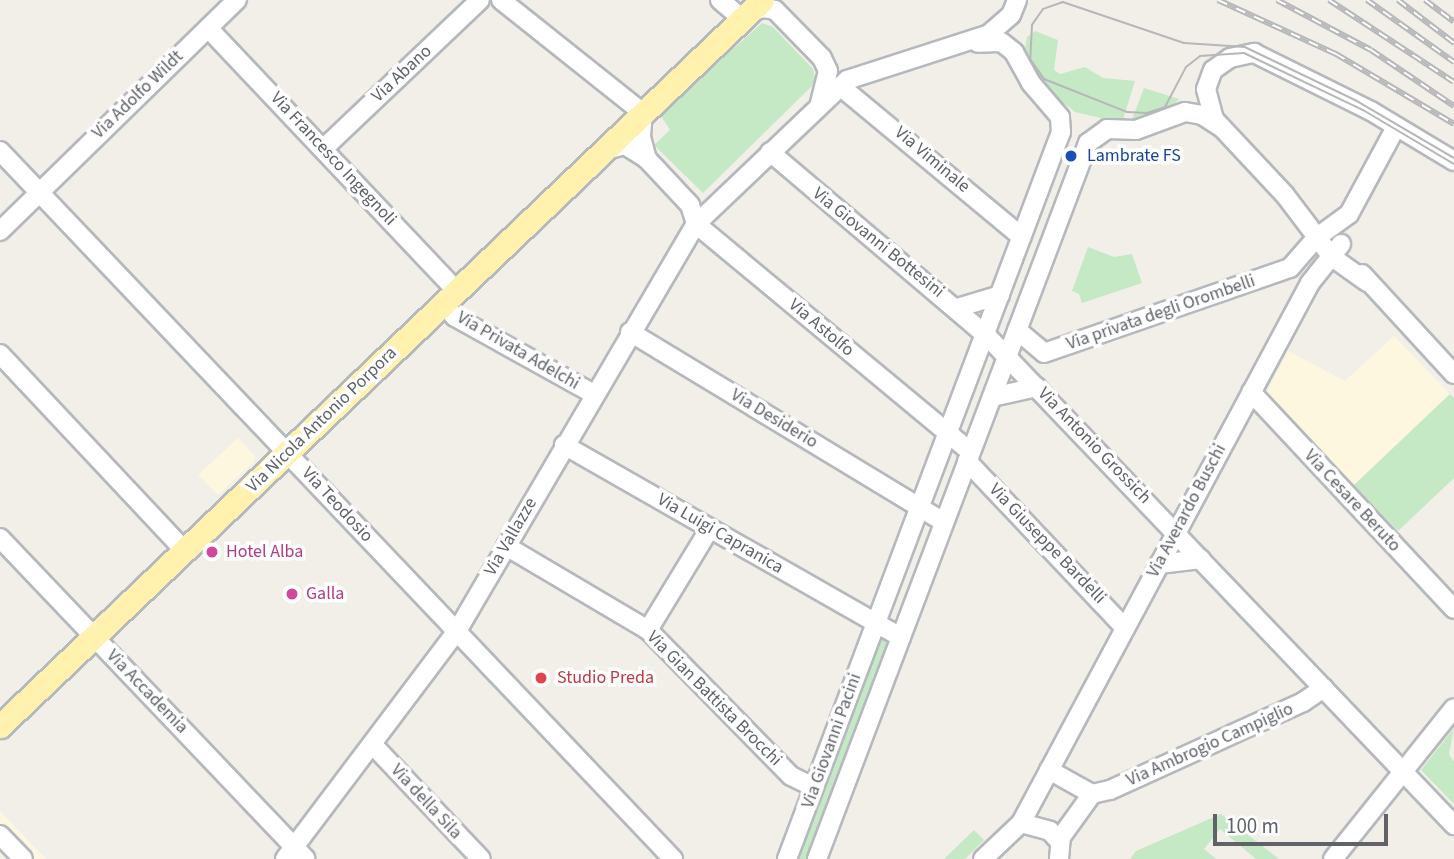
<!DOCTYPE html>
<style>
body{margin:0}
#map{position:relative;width:1454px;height:859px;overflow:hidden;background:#f1efe8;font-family:"Source Sans 3",sans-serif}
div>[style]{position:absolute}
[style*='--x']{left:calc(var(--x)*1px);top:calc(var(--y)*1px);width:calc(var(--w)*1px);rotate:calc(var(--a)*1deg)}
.commercial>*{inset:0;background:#fef7e0}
.green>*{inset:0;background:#c5e8c5}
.roads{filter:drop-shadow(2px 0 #b5b8bc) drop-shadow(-2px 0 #b5b8bc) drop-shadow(0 2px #b5b8bc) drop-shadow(0 -2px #b5b8bc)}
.minor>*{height:18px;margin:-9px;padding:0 9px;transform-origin:9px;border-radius:9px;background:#fff}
.major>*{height:23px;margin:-11.5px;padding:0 11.5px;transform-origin:11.5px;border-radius:11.5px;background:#fff2af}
.tram>*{height:2px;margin:-1px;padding:0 1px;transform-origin:1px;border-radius:1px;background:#b6b7b8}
.rail>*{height:6px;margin-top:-3px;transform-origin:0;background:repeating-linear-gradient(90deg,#fff 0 10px,#b6b7b8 0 20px);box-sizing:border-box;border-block:2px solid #b6b7b8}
.dots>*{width:19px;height:19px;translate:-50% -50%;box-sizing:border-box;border:4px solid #fff;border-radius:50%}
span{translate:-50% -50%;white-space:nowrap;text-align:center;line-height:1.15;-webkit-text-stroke:7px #fff;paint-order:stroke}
.street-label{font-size:18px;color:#5f6368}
.transit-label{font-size:18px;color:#164399}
.left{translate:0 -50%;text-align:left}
.hotel-label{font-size:18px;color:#b23c85}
.health-label{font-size:18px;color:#be3a42}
.scale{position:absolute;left:1213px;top:814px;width:175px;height:32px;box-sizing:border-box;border:4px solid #5f6368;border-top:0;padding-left:9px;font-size:21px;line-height:24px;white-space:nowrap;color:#5f6368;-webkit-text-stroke:5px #fff;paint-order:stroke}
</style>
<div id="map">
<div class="commercial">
<div style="clip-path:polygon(1394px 336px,1450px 394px,1354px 485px,1267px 392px,1288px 351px,1345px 381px)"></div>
<div style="clip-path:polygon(238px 438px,255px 456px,254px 462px,218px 495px,198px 475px)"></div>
<div style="clip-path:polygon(0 811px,46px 859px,5px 859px,0 854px)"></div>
</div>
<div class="green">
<div style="clip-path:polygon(762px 23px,773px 27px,813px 69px,816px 82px,703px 193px,654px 145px,670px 130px,660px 114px)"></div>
<div style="clip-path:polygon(1035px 31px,1058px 40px,1054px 70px,1060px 74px,1085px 67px,1103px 78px,1135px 81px,1122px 123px,1075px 112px,1035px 80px,1024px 54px,1027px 37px)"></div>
<div style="clip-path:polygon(1144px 88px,1179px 99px,1166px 112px,1131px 122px)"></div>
<div style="clip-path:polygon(1088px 247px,1114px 257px,1132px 254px,1142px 283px,1082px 303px,1079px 294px,1072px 291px)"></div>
<div style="clip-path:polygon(1450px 394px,1454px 398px,1454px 478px,1398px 531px,1354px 485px)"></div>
<div style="clip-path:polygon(878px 634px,894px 641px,812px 859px,793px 859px)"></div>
<div style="clip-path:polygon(1454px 728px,1449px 754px,1454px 762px,1454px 804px,1421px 770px)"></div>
<div style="clip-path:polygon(1221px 814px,1279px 859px,1256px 859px,1220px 829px,1204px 849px,1216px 859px,1130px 859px,1136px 851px)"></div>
<div style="clip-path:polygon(974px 830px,984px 840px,965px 859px,944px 859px)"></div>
</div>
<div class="roads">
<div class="minor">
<div style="--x:501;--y:0;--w:181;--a:38.5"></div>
<div style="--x:643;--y:113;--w:24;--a:95"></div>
<div style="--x:641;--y:137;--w:23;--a:75"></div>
<div style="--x:720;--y:0;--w:30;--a:40"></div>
<div style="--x:749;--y:13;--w:15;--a:-20"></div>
<div style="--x:763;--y:8;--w:12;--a:9"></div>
<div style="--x:775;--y:10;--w:67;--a:45.6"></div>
<div style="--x:822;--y:58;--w:14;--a:65"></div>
<div style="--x:828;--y:71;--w:34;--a:104"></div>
<div style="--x:208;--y:28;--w:362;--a:46.6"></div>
<div style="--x:840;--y:86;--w:236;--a:39.7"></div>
<div style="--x:323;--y:149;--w:216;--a:-43.5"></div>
<div style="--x:606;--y:150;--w:20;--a:-15"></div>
<div style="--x:625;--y:145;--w:26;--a:32"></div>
<div style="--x:647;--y:159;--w:63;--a:46.9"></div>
<div style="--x:690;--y:205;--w:20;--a:72"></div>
<div style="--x:0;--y:151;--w:977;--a:46.45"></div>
<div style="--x:770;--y:152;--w:283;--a:40.3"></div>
<div style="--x:986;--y:335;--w:678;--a:46.32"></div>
<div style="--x:696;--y:224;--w:357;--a:39.7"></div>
<div style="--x:0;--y:231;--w:331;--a:-44.3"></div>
<div style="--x:1362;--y:274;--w:136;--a:47.4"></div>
<div style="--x:1367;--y:282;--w:43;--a:-144.5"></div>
<div style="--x:1332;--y:257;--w:78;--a:-127.2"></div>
<div style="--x:1285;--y:195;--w:104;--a:-133.1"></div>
<div style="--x:1214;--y:119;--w:31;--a:-105"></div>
<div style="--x:1206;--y:89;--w:20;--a:-70"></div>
<div style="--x:1213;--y:70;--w:21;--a:-35"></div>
<div style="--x:1230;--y:58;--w:25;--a:-12"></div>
<div style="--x:1254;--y:53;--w:131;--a:26.4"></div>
<div style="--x:1371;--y:111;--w:97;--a:31.1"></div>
<div style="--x:443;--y:304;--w:18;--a:47"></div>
<div style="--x:455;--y:317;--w:159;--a:29"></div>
<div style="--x:957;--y:308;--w:45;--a:-16.8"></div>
<div style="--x:1017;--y:330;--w:35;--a:40"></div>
<div style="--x:630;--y:332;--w:367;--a:31.2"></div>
<div style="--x:1044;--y:353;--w:260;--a:-19.1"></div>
<div style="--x:1290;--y:268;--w:40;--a:-49"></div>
<div style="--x:1316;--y:238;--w:41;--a:-36"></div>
<div style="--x:1349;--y:214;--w:99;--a:-61.6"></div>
<div style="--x:0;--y:354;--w:269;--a:46.8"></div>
<div style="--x:1251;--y:392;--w:297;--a:46.9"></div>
<div style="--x:992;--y:397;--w:46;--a:-12.5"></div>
<div style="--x:564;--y:445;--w:388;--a:29.7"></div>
<div style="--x:967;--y:461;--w:230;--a:46.6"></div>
<div style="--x:0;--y:538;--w:443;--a:46.4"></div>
<div style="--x:506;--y:546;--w:165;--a:30.6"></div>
<div style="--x:648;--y:630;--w:204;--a:45.6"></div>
<div style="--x:791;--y:776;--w:25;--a:26"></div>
<div style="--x:1159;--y:564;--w:42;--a:-6.8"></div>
<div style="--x:648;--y:630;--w:119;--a:-58.7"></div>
<div style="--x:372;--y:744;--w:158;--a:46.5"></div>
<div style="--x:1049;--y:770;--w:49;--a:29.2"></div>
<div style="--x:1092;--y:794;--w:18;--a:-13"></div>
<div style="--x:1110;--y:790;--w:212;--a:-24.5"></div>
<div style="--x:1303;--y:702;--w:25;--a:-34"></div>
<div style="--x:1021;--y:823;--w:30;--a:15"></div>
<div style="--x:1050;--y:831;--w:13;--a:48"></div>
<div style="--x:0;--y:835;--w:33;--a:46"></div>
<div style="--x:285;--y:859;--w:286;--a:-53"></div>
<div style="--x:457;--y:631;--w:472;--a:-59.6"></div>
<div style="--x:696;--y:224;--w:209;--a:-43.6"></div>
<div style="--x:847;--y:80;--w:149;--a:-17.9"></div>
<div style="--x:989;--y:34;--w:29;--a:-41"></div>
<div style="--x:1011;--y:15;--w:16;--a:-68"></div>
<div style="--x:787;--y:859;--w:777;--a:-69.35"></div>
<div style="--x:1061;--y:132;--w:15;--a:-94"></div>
<div style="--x:1060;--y:117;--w:45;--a:-130.5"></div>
<div style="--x:1031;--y:83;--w:35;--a:-119"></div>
<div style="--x:1014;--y:52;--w:16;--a:-142"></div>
<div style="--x:1001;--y:42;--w:23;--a:178"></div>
<div style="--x:817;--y:859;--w:766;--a:-69.27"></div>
<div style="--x:1088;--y:143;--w:24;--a:-36"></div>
<div style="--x:1107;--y:129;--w:29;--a:2"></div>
<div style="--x:1136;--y:130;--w:52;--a:-20.2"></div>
<div style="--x:1185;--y:112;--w:17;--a:10"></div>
<div style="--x:1202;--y:115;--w:24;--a:33"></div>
<div style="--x:983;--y:859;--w:52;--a:-43.5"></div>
<div style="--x:1021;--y:823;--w:612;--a:-61.84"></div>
<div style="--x:1310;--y:283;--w:50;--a:-51.5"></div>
<div style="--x:1059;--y:859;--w:22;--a:-85"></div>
<div style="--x:1061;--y:837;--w:53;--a:-54.2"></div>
<div style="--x:1333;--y:859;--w:193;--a:-51.3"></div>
</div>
<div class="major">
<div style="--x:0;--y:726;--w:1052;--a:-43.61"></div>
</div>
</div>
<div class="tram">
<div style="--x:1454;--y:158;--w:113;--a:-149.6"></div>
<div style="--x:1357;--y:101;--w:124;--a:-154.3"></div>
<div style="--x:1245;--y:47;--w:61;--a:-176.2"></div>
<div style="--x:1184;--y:43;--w:128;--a:-161.3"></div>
<div style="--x:1063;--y:2;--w:21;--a:161"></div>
<div style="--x:1043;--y:9;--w:19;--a:125"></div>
<div style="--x:1032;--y:25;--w:34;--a:93"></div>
<div style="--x:1030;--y:59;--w:24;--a:55"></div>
<div style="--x:1044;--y:79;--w:89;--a:21.7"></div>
<div style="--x:1127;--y:112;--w:20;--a:3"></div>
<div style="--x:1147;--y:113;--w:19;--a:-18"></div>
<div style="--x:1165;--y:107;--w:45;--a:-62.3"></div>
<div style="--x:1186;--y:67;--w:18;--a:-38"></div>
<div style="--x:1200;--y:56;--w:44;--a:-3.9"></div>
<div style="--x:1244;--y:53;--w:132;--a:25.6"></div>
<div style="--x:1363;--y:110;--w:106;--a:30.7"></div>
</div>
<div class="rail">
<div style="--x:1218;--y:0;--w:130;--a:24.6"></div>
<div style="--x:1336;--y:54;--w:137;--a:30.7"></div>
<div style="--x:1277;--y:0;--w:106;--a:28"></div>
<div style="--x:1371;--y:50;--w:100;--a:34"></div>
<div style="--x:1329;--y:0;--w:149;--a:33.3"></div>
<div style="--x:1367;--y:0;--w:107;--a:35.5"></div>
<div style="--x:1398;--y:0;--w:71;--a:37.5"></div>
<div style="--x:1425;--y:0;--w:36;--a:37"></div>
</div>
<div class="dots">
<div style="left:1071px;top:156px;background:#1a4fb4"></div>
<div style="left:212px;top:552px;background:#d1479c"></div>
<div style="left:292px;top:594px;background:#d1479c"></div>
<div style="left:541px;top:678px;background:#e0444e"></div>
</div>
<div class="street-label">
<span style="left:402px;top:74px;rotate:-43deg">Via Abano</span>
<span style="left:138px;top:95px;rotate:-44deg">Via Adolfo Wildt</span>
<span style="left:333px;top:159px;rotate:47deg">Via Francesco Ingegnoli</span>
<span style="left:932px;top:160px;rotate:40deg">Via Viminale</span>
<span style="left:878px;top:243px;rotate:39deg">Via Giovanni Bottesini</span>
<span style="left:1161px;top:313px;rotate:-19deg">Via privata degli Orombelli</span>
<span style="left:821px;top:328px;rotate:40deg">Via Astolfo</span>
<span style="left:518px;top:351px;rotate:30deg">Via Privata Adelchi</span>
<span style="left:774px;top:419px;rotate:31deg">Via Desiderio</span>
<span style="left:322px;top:420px;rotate:-44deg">Via Nicola Antonio Porpora</span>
<span style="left:1094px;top:446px;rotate:46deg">Via Antonio Grossich</span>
<span style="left:1352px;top:501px;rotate:47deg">Via Cesare Beruto</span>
<span style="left:337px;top:505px;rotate:47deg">Via Teodosio</span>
<span style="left:1187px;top:511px;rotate:-62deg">Via Averardo Buschi</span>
<span style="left:720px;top:534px;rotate:30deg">Via Luigi Capranica</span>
<span style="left:511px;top:537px;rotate:-60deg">Via Vallazze</span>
<span style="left:1047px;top:544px;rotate:46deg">Via Giuseppe Bardelli</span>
<span style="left:147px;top:692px;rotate:46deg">Via Accademia</span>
<span style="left:714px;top:699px;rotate:45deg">Via Gian Battista Brocchi</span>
<span style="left:832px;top:741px;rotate:-70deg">Via Giovanni Pacini</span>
<span style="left:1210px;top:745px;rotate:-24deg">Via Ambrogio Campiglio</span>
<span style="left:426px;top:802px;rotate:47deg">Via della Sila</span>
</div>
<div class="transit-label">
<span class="left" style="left:1087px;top:156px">Lambrate FS</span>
</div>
<div class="hotel-label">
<span class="left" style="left:226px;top:552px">Hotel Alba</span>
<span class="left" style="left:306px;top:594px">Galla</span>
</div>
<div class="health-label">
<span class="left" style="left:557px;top:678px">Studio Preda</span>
</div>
<div class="scale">100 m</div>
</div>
